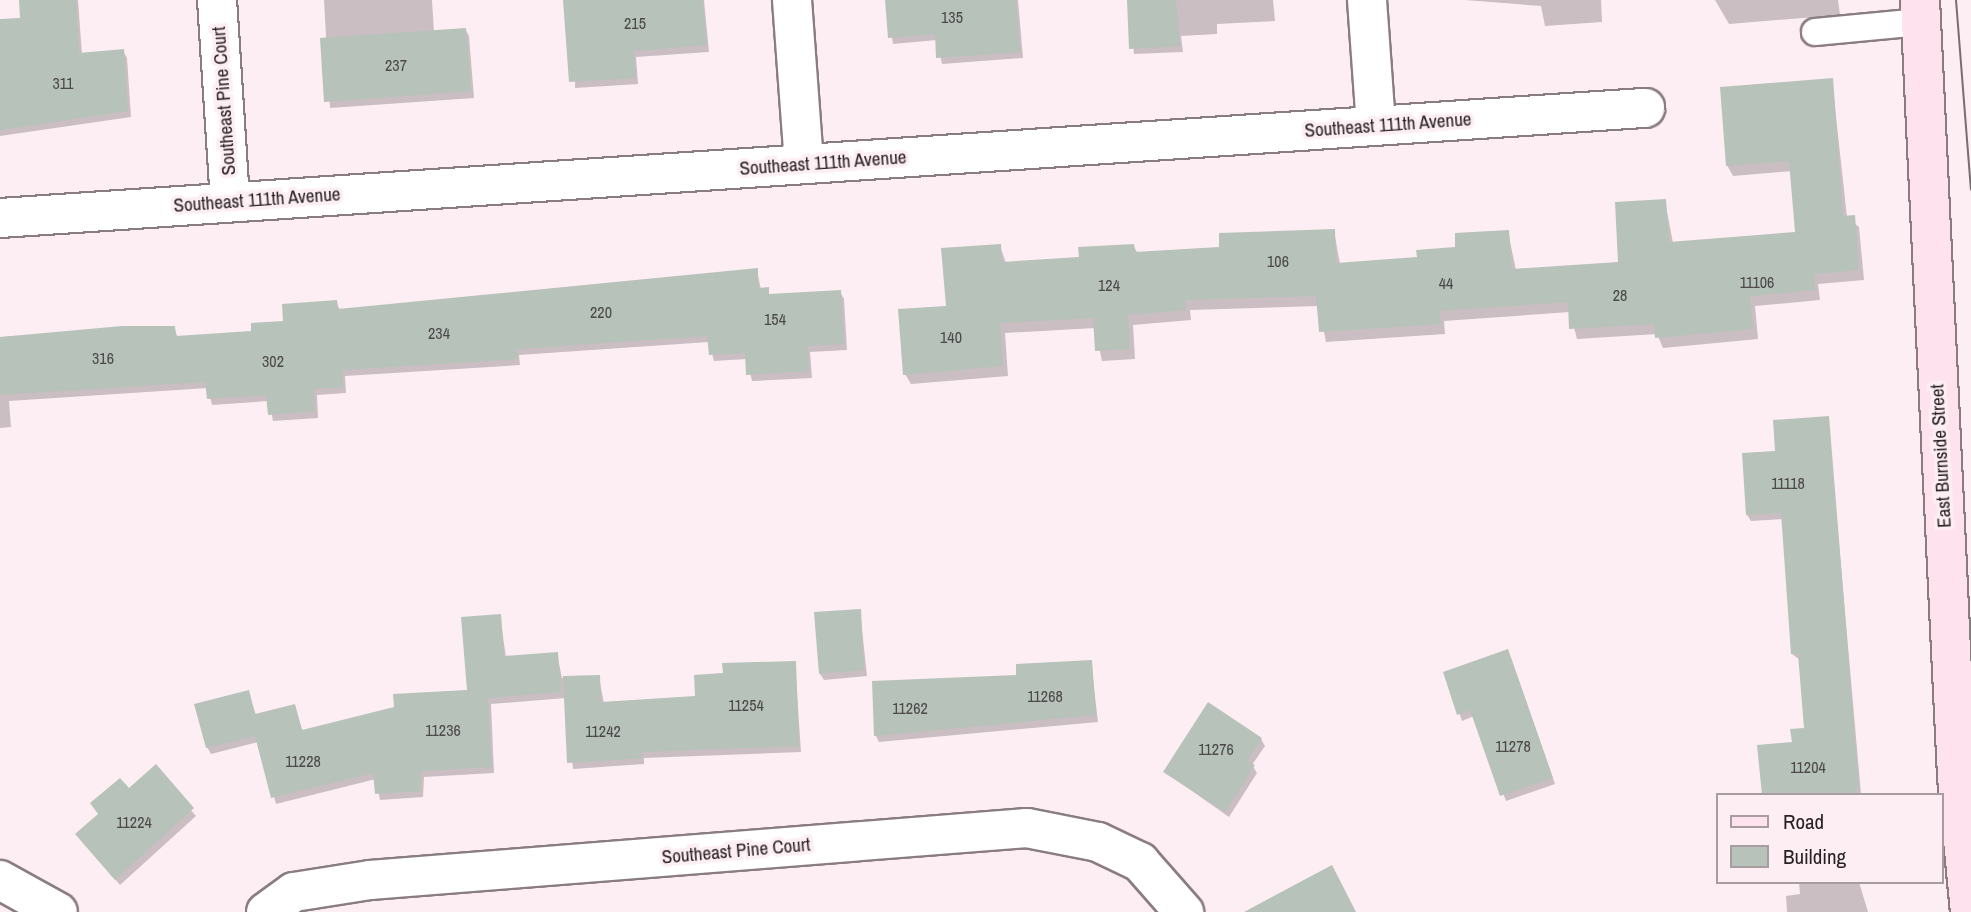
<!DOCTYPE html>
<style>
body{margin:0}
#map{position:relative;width:1971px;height:912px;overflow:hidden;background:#fdeef3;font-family:"Archivo Narrow",sans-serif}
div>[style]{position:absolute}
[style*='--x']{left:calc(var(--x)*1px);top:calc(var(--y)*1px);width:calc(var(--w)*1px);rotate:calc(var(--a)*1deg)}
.shadow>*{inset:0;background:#0003}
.building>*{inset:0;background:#b6c2ba}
.roads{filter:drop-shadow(2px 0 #8a7d82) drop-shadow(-2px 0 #8a7d82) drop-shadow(0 2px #8a7d82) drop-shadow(0 -2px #8a7d82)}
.lane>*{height:26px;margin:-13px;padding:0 13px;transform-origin:13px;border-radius:13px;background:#fff}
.street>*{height:38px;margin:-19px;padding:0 19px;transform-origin:19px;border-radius:19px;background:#fff}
.secondary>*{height:38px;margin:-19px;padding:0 19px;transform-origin:19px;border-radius:19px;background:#fee2ed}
.tram>*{height:2px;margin:-1px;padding:0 1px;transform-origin:1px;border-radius:1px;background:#786e72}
span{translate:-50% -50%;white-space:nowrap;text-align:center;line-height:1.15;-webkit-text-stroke:7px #fdeef3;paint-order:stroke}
.number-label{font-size:16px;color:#4b4949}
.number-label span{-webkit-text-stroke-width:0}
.street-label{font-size:19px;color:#272123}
.legend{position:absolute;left:1716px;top:793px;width:228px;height:91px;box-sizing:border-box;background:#fdeef3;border:2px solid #a79ca0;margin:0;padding:9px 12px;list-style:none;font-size:21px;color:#272123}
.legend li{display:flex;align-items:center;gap:14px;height:35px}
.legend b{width:35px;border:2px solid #a79ca0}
</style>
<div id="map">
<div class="shadow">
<div style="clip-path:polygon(21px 0,78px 0,82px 54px,123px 51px,127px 58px,131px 117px,0 136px,0 21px,22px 20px)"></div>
<div style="clip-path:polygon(324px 0,432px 0,434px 32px,465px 29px,469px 36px,474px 98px,330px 108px)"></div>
<div style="clip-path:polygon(577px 0,704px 0,709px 52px,636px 57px,638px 84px,575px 88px)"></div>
<div style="clip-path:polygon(886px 0,1018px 0,1023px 58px,942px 64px,937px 40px,893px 44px)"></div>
<div style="clip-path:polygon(1129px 0,1273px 0,1275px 21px,1217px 24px,1217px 34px,1181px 36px,1183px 52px,1134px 54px)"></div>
<div style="clip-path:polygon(1465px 0,1601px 0,1602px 22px,1545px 26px,1541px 6px)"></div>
<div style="clip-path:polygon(1715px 0,1838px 0,1840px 15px,1729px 24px)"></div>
<div style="clip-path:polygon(1832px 80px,1847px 217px,1859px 227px,1864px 280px,1818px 284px,1820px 300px,1755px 306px,1758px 339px,1663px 348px,1657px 334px,1577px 339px,1570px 312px,1444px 321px,1445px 334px,1326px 342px,1319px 306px,1190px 310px,1191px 320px,1133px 325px,1135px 359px,1102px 361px,1095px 328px,1005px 333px,1008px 376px,911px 384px,905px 374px,947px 308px,1000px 246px,1006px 263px,1081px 258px,1133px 245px,1138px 254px,1221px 248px,1334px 231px,1340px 264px,1419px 258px,1508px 232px,1516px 270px,1620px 263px,1665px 201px,1673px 243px,1797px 233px,1792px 171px,1733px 176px,1727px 165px)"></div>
<div style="clip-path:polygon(757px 270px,761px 290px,772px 296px,840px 292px,844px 299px,847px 350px,810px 352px,812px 378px,752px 381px,747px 359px,714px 361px,709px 342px,519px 355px,520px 365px,345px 376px,346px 393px,317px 395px,318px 418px,273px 421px,269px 401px,212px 405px,208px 388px,9px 401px,11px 427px,0 428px,0 337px,174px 328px,178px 338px,253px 333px,336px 302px,340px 310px)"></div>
<div style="clip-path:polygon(1828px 418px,1861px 794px,1763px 795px,1806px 730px,1800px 660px,1792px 654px,1783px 519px,1751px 521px,1747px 515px,1777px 453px)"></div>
<div style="clip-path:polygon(860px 611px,867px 676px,824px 680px,820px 674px)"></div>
<div style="clip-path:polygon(500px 615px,506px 658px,557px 654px,562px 678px,599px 677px,604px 704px,697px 698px,725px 675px,795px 663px,801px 752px,644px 758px,644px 764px,573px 769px,566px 698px,491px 704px,494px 773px,424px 777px,423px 797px,380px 800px,376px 779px,276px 804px,258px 742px,211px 754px,207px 747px,248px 692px,256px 715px,294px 706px,303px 732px,468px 692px)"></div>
<div style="clip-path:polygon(1511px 658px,1555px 784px,1506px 801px,1474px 716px,1462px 721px,1445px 673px)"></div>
<div style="clip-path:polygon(1091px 662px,1098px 722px,879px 742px,876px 736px,874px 683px,1018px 677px)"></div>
<div style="clip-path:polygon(1261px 739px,1265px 746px,1252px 765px,1257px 773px,1229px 817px,1165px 772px)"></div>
<div style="clip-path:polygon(155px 767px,196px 816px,120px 885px,77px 835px)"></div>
<div style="clip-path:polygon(1799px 882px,1859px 882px,1868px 912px,1787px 912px,1786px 896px,1800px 894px)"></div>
</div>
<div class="building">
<div style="clip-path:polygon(19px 0,76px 0,79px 53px,124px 49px,128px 111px,0 130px,0 19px,20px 18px)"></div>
<div style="clip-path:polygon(563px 0,703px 0,707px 45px,634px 51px,636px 78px,569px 82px)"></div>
<div style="clip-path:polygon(885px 0,1016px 0,1020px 52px,936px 58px,935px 34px,888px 38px)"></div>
<div style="clip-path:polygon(1127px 0,1176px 0,1180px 46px,1129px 49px)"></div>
<div style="clip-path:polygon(466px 28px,471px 91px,324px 102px,320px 38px)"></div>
<div style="clip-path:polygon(1833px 78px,1843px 216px,1855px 215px,1859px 270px,1814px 274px,1815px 290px,1750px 296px,1753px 329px,1655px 338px,1654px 324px,1569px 329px,1568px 302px,1439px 311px,1441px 324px,1319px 332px,1316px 296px,1185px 300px,1186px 310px,1128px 315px,1130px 349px,1095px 351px,1093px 318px,1000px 323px,1003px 366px,903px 375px,898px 309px,946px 306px,941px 248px,1001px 244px,1002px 262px,1079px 257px,1078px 247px,1134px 244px,1135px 252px,1219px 247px,1219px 233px,1335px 229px,1336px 263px,1417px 257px,1416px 250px,1455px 247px,1455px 233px,1509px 230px,1512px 269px,1618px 262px,1615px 202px,1666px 199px,1669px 242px,1795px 232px,1789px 161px,1726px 166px,1720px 87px)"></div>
<div style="clip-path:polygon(758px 268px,758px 288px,769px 287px,769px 294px,841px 290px,844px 344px,808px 346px,809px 371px,746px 375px,745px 353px,709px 355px,707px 336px,517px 349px,518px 359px,342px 370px,343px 387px,314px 389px,315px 411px,268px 415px,266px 395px,207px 399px,205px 382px,0 395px,0 337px,122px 326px,175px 326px,176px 336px,251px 331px,251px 323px,283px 321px,282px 304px,337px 300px,338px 309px)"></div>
<div style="clip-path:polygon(1829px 416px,1859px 788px,1852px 795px,1762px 795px,1757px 745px,1792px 742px,1790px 729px,1804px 728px,1798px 654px,1791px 654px,1781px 513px,1746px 515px,1742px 453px,1775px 451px,1773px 420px)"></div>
<div style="clip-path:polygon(861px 609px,864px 670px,819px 674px,814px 612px)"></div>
<div style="clip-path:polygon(501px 614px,504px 656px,558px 652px,561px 692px,488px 698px,492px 767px,421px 771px,420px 791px,375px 794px,373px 773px,271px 798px,255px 736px,206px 748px,194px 704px,249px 690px,255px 714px,295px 704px,302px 730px,394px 707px,393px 694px,467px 690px,461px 617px)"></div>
<div style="clip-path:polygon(1508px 649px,1553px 778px,1500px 796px,1470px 710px,1457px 715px,1443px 672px)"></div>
<div style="clip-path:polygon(1092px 660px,1096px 715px,874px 736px,872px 681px,1016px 675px,1016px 664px)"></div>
<div style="clip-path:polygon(796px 661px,799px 746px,641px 752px,642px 758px,567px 763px,563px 676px,600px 675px,601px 702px,695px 696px,694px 675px,723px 673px,722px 663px)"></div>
<div style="clip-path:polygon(1208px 702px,1262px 738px,1247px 761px,1255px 765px,1225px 812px,1163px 772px)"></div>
<div style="clip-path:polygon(156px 764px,194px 808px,115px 880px,75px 834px,98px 814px,90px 803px,120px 778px,129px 788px)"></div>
<div style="clip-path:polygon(1332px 865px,1356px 912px,1244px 912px)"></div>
</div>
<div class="roads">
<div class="lane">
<div style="--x:1815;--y:32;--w:106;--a:-5.4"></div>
</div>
<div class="street">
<div style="--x:217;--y:0;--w:202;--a:86.3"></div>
<div style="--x:792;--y:0;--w:164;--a:85.8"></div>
<div style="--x:1367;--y:0;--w:126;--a:85.9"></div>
<div style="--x:0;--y:218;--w:1649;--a:-3.83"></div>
<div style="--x:0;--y:880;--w:66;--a:28.9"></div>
<div style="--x:266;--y:912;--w:34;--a:-36"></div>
<div style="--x:294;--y:892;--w:77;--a:-9"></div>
<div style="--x:370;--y:880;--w:659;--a:-4.53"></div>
<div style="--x:1027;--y:828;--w:72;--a:11.2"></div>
<div style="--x:1098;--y:842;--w:47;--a:25.5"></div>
<div style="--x:1140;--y:862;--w:67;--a:48.7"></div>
</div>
<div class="secondary">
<div style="--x:1920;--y:0;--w:778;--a:87.27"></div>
<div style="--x:1957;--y:777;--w:136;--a:84.5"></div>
</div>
</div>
<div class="tram">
<div style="--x:1956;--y:0;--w:190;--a:85.5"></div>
</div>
<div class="number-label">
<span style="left:952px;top:17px">135</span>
<span style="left:635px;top:23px">215</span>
<span style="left:396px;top:65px">237</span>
<span style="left:63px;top:83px">311</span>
<span style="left:1278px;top:261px">106</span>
<span style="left:1757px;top:282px">11106</span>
<span style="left:1446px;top:283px">44</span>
<span style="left:1109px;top:285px">124</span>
<span style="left:1620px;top:295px">28</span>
<span style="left:601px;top:312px">220</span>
<span style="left:775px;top:319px">154</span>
<span style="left:439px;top:333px">234</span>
<span style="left:951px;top:337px">140</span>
<span style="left:103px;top:358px">316</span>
<span style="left:273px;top:361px">302</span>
<span style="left:1788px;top:483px">11118</span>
<span style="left:1045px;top:696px">11268</span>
<span style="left:746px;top:705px">11254</span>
<span style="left:910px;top:708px">11262</span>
<span style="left:443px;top:730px">11236</span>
<span style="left:603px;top:731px">11242</span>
<span style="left:1513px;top:746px">11278</span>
<span style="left:1216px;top:749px">11276</span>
<span style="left:303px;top:761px">11228</span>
<span style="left:1808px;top:767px">11204</span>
<span style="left:134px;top:822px">11224</span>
</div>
<div class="street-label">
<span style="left:224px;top:101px;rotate:-94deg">Southeast Pine Court</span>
<span style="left:1388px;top:125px;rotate:-4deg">Southeast 111th Avenue</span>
<span style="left:823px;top:163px;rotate:-4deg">Southeast 111th Avenue</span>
<span style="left:257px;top:200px;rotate:-4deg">Southeast 111th Avenue</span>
<span style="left:1941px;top:456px;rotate:-93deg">East Burnside Street</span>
<span style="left:736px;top:851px;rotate:-5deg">Southeast Pine Court</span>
</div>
<ul class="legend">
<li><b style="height:9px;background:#fee2ed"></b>Road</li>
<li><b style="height:19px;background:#b6c2ba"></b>Building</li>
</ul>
</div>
